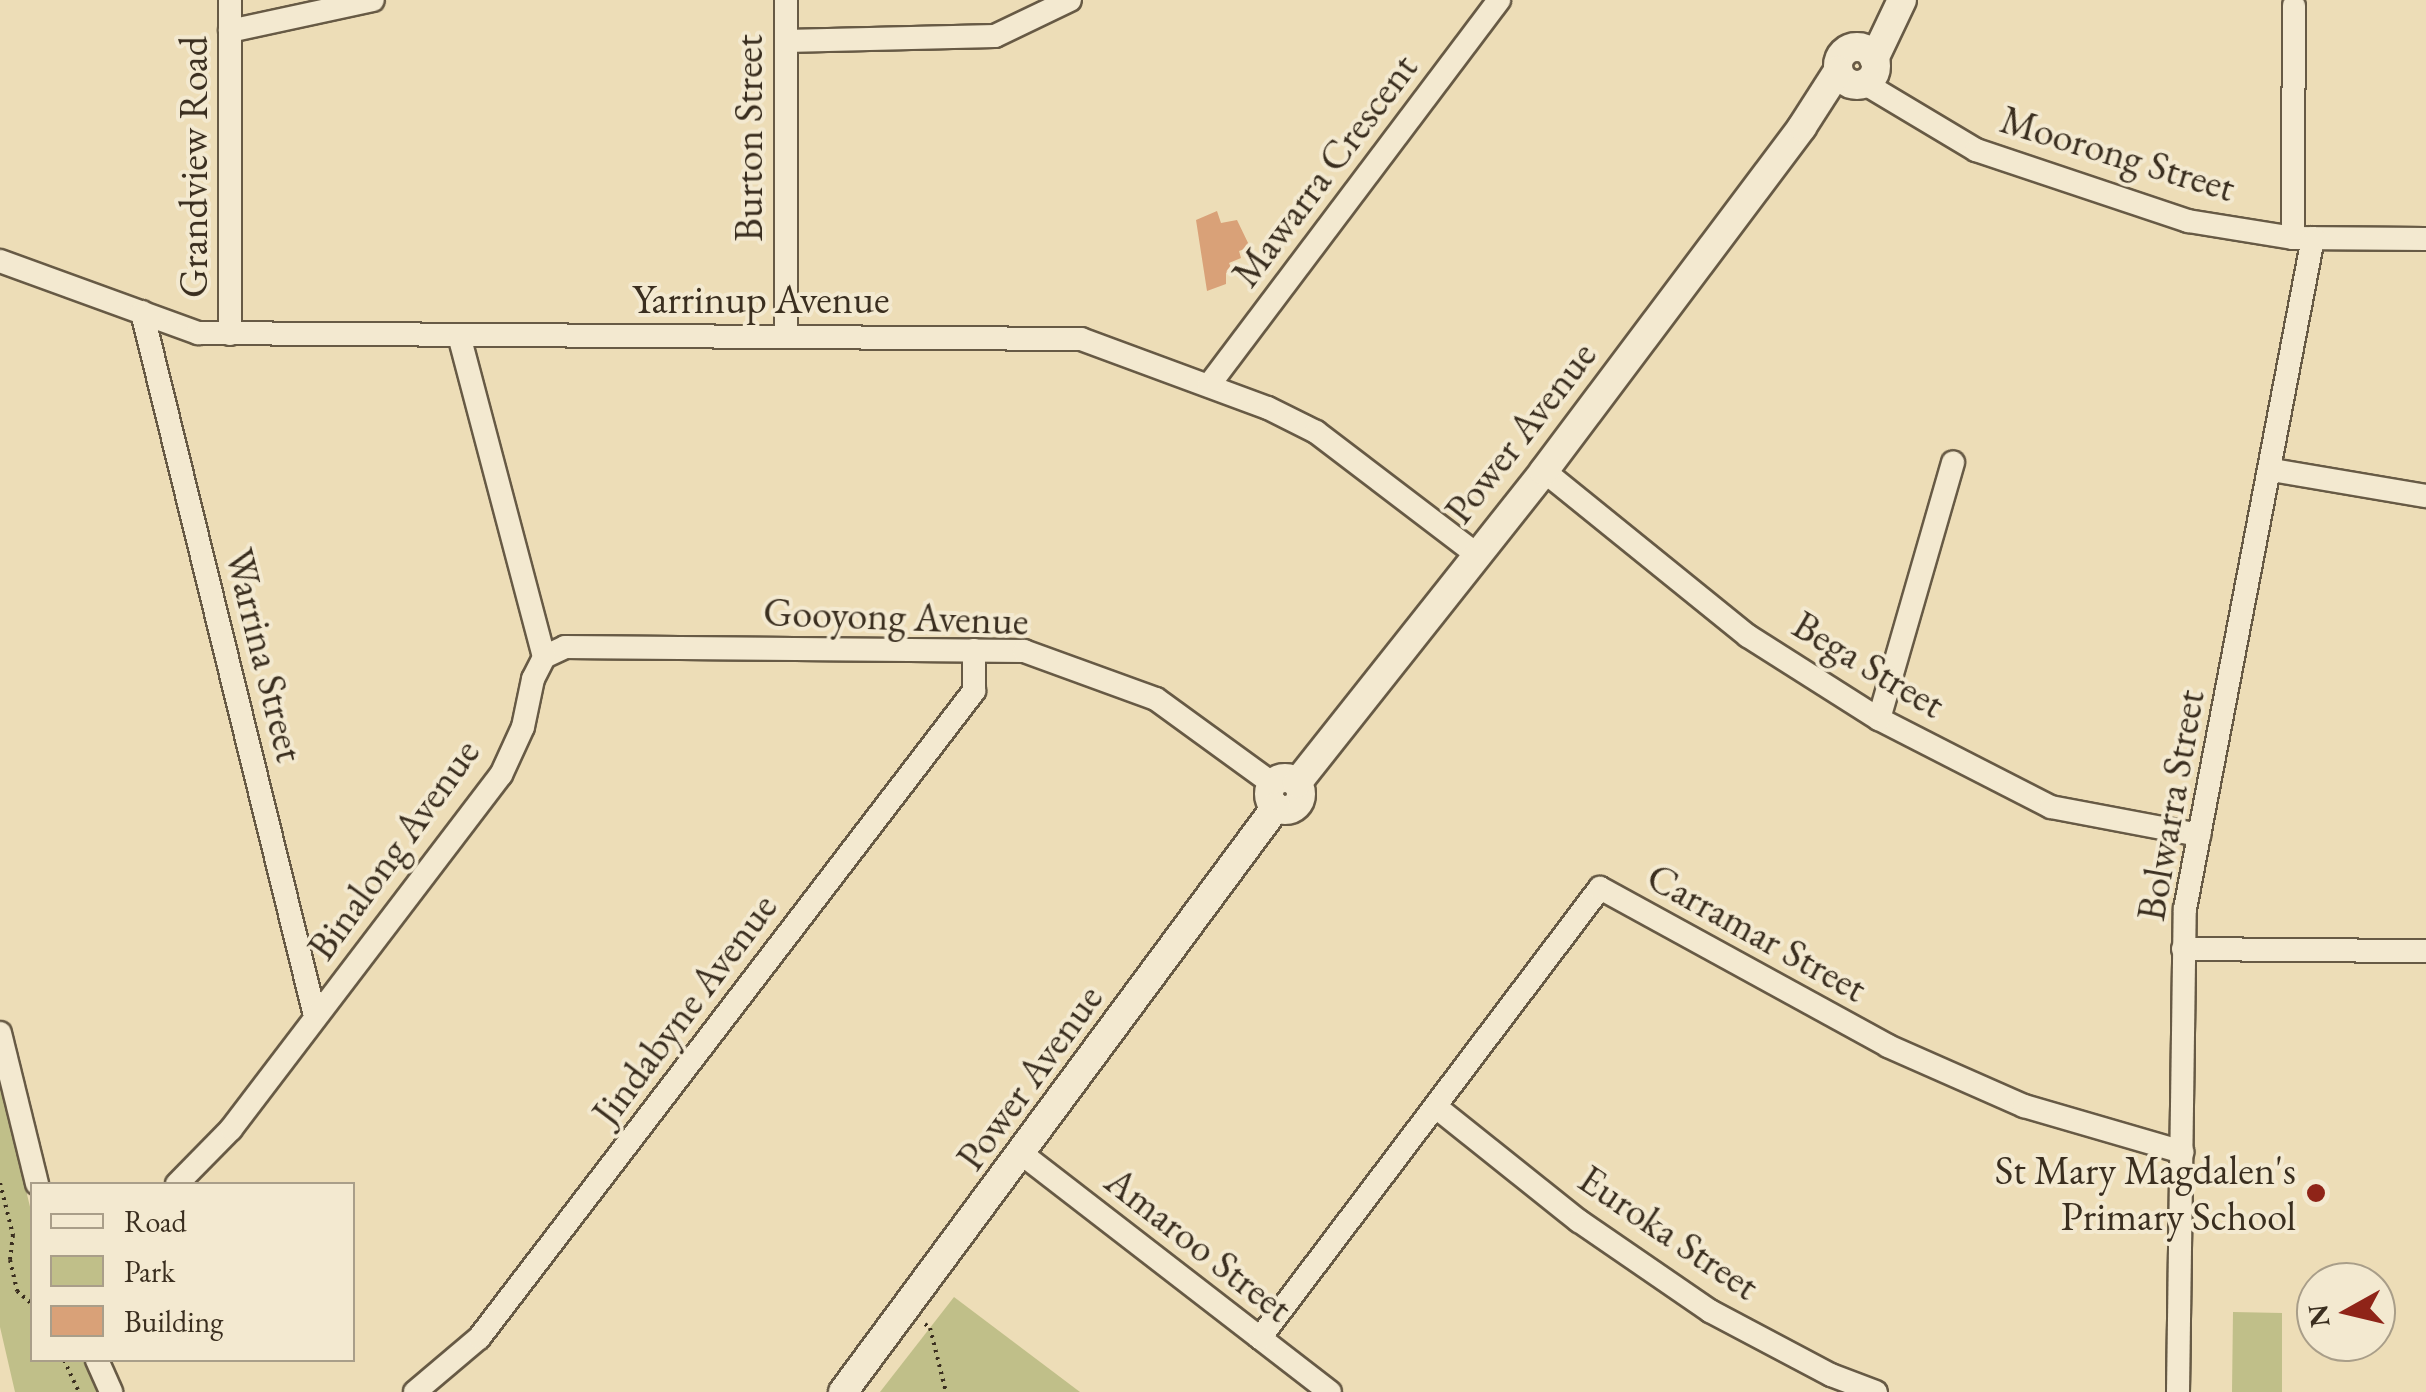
<!DOCTYPE html>
<style>
body{margin:0}
#map{position:relative;width:2426px;height:1392px;overflow:hidden;background:#edddb7;font-family:"EB Garamond",serif}
div>[style]{position:absolute}
[style*='--x']{left:calc(var(--x)*1px);top:calc(var(--y)*1px);width:calc(var(--w)*1px);rotate:calc(var(--a)*1deg)}
.green>*{inset:0;background:#c0bf89}
.building>*{inset:0;background:#d9a178}
.path>*{height:4px;margin-top:-2px;transform-origin:0;background:repeating-linear-gradient(90deg,#3a2e1f 0 2.5px,transparent 0 7.5px)}
.roads{filter:drop-shadow(2px 0 #675a45) drop-shadow(-2px 0 #675a45) drop-shadow(0 2px #675a45) drop-shadow(0 -2px #675a45)}
.minor>*{height:22px;margin:-11px;padding:0 11px;transform-origin:11px;border-radius:11px;background:#f3e9d0}
.tertiary>*{height:28px;margin:-14px;padding:0 14px;transform-origin:14px;border-radius:14px;background:#f3e9d0}
.tertiary>.ring{margin:-14px;padding:0;box-sizing:content-box;background:none;border:28px solid #f3e9d0;border-radius:50%}
.dots>*{width:28px;height:28px;translate:-50% -50%;box-sizing:border-box;border:5px solid #f3e9d0;border-radius:50%}
span{translate:-50% -50%;white-space:nowrap;text-align:center;line-height:1.15;-webkit-text-stroke:8px #f3e9d0;paint-order:stroke}
.street-label{font-size:40px;color:#3a2e1f}
.poi-label{font-size:40px;color:#3a2e1f}
.right{translate:-100% -50%;text-align:right}
.legend{position:absolute;left:30px;top:1182px;width:325px;height:180px;box-sizing:border-box;background:#f3e9d0;border:2px solid #a99e89;margin:0;padding:12px 18px;list-style:none;font-size:30px;color:#3a2e1f}
.legend li{display:flex;align-items:center;gap:20px;height:50px}
.legend b{width:50px;border:2px solid #a99e89}
.north{position:absolute;left:2296px;top:1262px;width:100px;height:100px;box-sizing:border-box;background:#f3e9d0;border:2px solid #a99e89;border-radius:50%;rotate:262deg;font-size:28px;font-weight:700;line-height:40px;text-align:center;color:#3a2e1f}
.north::after{content:'';display:block;margin:auto;width:35px;height:45px;background:#8f2418;clip-path:polygon(50% 0,100% 100%,50% 72%,0 100%)}
</style>
<div id="map">
<div class="green">
<div style="clip-path:polygon(0 1083px,32px 1215px,32px 1360px,85px 1360px,100px 1392px,15px 1392px,0 1327px)"></div>
<div style="clip-path:polygon(954px 1297px,1080px 1392px,880px 1392px)"></div>
<div style="clip-path:polygon(2233px 1312px,2282px 1313px,2282px 1392px,2232px 1392px)"></div>
</div>
<div class="building">
<div style="clip-path:polygon(1217px 211px,1221px 223px,1237px 220px,1250px 247px,1239px 251px,1241px 258px,1229px 263px,1232px 270px,1226px 273px,1226px 284px,1207px 291px,1196px 220px)"></div>
</div>
<div class="path">
<div style="--x:0;--y:1183;--w:54;--a:76"></div>
<div style="--x:13;--y:1235;--w:25;--a:97"></div>
<div style="--x:10;--y:1260;--w:32;--a:77"></div>
<div style="--x:17;--y:1291;--w:20;--a:41"></div>
<div style="--x:925;--y:1324;--w:6;--a:39"></div>
<div style="--x:930;--y:1328;--w:66;--a:76"></div>
<div style="--x:64;--y:1360;--w:35;--a:65"></div>
</div>
<div class="roads">
<div class="minor">
<div style="--x:786;--y:0;--w:335;--a:90"></div>
<div style="--x:230;--y:31;--w:146;--a:-12.2"></div>
<div style="--x:786;--y:41;--w:209;--a:-1.4"></div>
<div style="--x:995;--y:36;--w:83;--a:-25.6"></div>
<div style="--x:1864;--y:83;--w:131;--a:30.9"></div>
<div style="--x:1976;--y:150;--w:224;--a:18.5"></div>
<div style="--x:2188;--y:221;--w:106;--a:9.2"></div>
<div style="--x:2293;--y:238;--w:133;--a:0.4"></div>
<div style="--x:2293;--y:238;--w:232;--a:-89.8"></div>
<div style="--x:0;--y:261;--w:211;--a:20"></div>
<div style="--x:198;--y:333;--w:883;--a:0.39"></div>
<div style="--x:1081;--y:339;--w:199;--a:20.3"></div>
<div style="--x:1268;--y:408;--w:54;--a:26.6"></div>
<div style="--x:1316;--y:432;--w:201;--a:37.3"></div>
<div style="--x:142;--y:312;--w:725;--a:76.19"></div>
<div style="--x:230;--y:334;--w:334;--a:-90"></div>
<div style="--x:1209;--y:385;--w:482;--a:-53"></div>
<div style="--x:2272;--y:470;--w:156;--a:9.6"></div>
<div style="--x:1544;--y:471;--w:262;--a:39"></div>
<div style="--x:1748;--y:636;--w:155;--a:32.4"></div>
<div style="--x:1879;--y:719;--w:193;--a:27.1"></div>
<div style="--x:2051;--y:807;--w:151;--a:10.7"></div>
<div style="--x:544;--y:657;--w:23;--a:-25"></div>
<div style="--x:565;--y:647;--w:459;--a:0.5"></div>
<div style="--x:1024;--y:651;--w:140;--a:20"></div>
<div style="--x:1156;--y:699;--w:145;--a:36"></div>
<div style="--x:1879;--y:719;--w:267;--a:-73.9"></div>
<div style="--x:2183;--y:949;--w:243;--a:0.5"></div>
<div style="--x:0;--y:1033;--w:155;--a:76.2"></div>
<div style="--x:1436;--y:1107;--w:183;--a:38.6"></div>
<div style="--x:1579;--y:1221;--w:159;--a:34.5"></div>
<div style="--x:1710;--y:1311;--w:137;--a:27.9"></div>
<div style="--x:1831;--y:1375;--w:48;--a:20.7"></div>
<div style="--x:1022;--y:1154;--w:389;--a:37.7"></div>
<div style="--x:177;--y:1184;--w:77;--a:-45.5"></div>
<div style="--x:231;--y:1129;--w:445;--a:-52.7"></div>
<div style="--x:501;--y:775;--w:53;--a:-65.4"></div>
<div style="--x:523;--y:727;--w:49;--a:-78.2"></div>
<div style="--x:533;--y:679;--w:25;--a:-63"></div>
<div style="--x:544;--y:657;--w:330;--a:-104.8"></div>
<div style="--x:1260;--y:1338;--w:564;--a:-52.93"></div>
<div style="--x:1600;--y:888;--w:328;--a:28.7"></div>
<div style="--x:1888;--y:1046;--w:149;--a:23.8"></div>
<div style="--x:2024;--y:1106;--w:165;--a:16.2"></div>
<div style="--x:97;--y:1360;--w:35;--a:66"></div>
<div style="--x:415;--y:1392;--w:84;--a:-40.2"></div>
<div style="--x:479;--y:1338;--w:815;--a:-52.58"></div>
<div style="--x:974;--y:691;--w:41;--a:-90"></div>
<div style="--x:2178;--y:1392;--w:483;--a:-89.2"></div>
<div style="--x:2185;--y:909;--w:683;--a:-79.2"></div>
</div>
<div class="tertiary">
<div class="ring" style="left:1838px;top:47px;width:10px;height:10px"></div>
<div style="--x:1874;--y:59;--w:65;--a:-64.6"></div>
<div class="ring" style="left:1269px;top:778px;width:4px;height:4px"></div>
<div style="--x:1297;--y:783;--w:398;--a:-51.6"></div>
<div style="--x:1544;--y:471;--w:430;--a:-53.1"></div>
<div style="--x:1802;--y:127;--w:67;--a:-57.3"></div>
<div style="--x:843;--y:1392;--w:728;--a:-53.49"></div>
</div>
</div>
<div class="dots">
<div style="left:2316px;top:1193px;background:#8f2418"></div>
</div>
<div class="street-label">
<span style="left:748px;top:138px;rotate:-90deg">Burton Street</span>
<span style="left:2118px;top:153px;rotate:17deg">Moorong Street</span>
<span style="left:193px;top:167px;rotate:-90deg">Grandview Road</span>
<span style="left:1324px;top:170px;rotate:-53deg">Mawarra Crescent</span>
<span style="left:761px;top:299px">Yarrinup Avenue</span>
<span style="left:1520px;top:432px;rotate:-52deg">Power Avenue</span>
<span style="left:896px;top:616px;rotate:2deg">Gooyong Avenue</span>
<span style="left:265px;top:655px;rotate:76deg">Warrina Street</span>
<span style="left:1869px;top:664px;rotate:31deg">Bega Street</span>
<span style="left:2170px;top:805px;rotate:-80deg">Bolwarra Street</span>
<span style="left:393px;top:849px;rotate:-54deg">Binalong Avenue</span>
<span style="left:1757px;top:932px;rotate:29deg">Carramar Street</span>
<span style="left:684px;top:1009px;rotate:-53deg">Jindabyne Avenue</span>
<span style="left:1029px;top:1077px;rotate:-54deg">Power Avenue</span>
<span style="left:1669px;top:1232px;rotate:34deg">Euroka Street</span>
<span style="left:1199px;top:1244px;rotate:38deg">Amaroo Street</span>
</div>
<div class="poi-label">
<span class="right" style="left:2296px;top:1193px">St Mary Magdalen's<br>Primary School</span>
</div>
<ul class="legend">
<li><b style="height:12px;background:#f3e9d0"></b>Road</li>
<li><b style="height:28px;background:#c0bf89"></b>Park</li>
<li><b style="height:28px;background:#d9a178"></b>Building</li>
</ul>
<div class="north">N</div>
</div>
